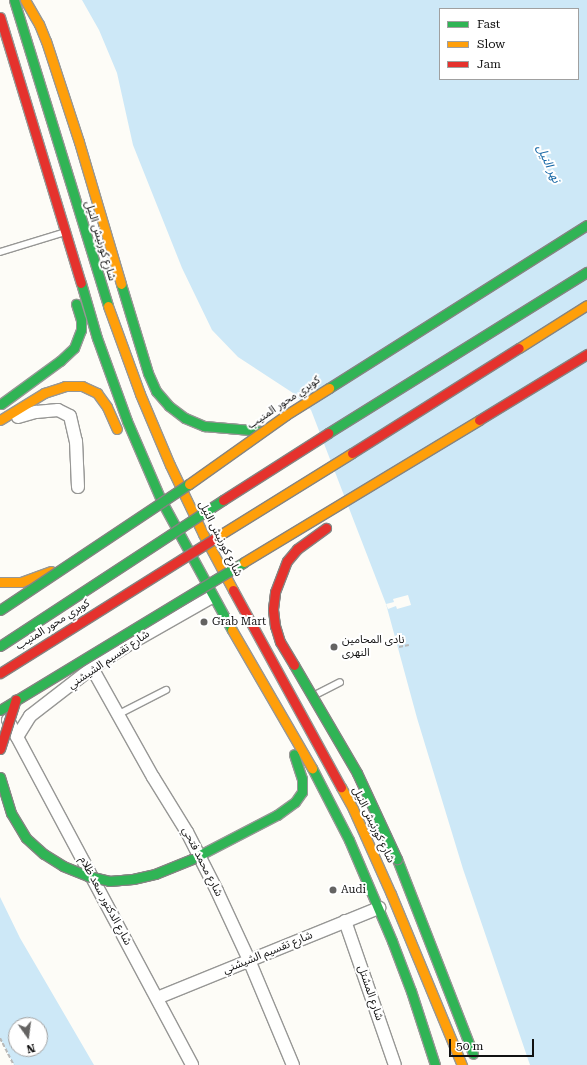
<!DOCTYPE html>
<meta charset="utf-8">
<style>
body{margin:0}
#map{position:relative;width:587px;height:1065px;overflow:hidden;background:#fdfcf7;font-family:"Roboto Serif","Noto Sans Arabic",serif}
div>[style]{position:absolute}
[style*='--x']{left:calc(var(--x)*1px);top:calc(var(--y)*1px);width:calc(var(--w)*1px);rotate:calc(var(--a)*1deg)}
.water>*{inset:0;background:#cde8f7}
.pier>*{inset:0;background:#fdfcf7}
.path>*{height:2px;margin-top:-1px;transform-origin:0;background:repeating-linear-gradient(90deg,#b9b9b8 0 4px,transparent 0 6px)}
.roads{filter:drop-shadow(1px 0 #979795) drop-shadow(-1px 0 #979795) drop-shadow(0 1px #979795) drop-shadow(0 -1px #979795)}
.lane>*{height:6px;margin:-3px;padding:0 3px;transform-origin:3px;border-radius:3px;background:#fffffe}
.street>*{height:12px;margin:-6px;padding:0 6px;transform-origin:6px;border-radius:6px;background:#fffffe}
.fast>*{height:9px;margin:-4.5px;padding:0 4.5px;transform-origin:4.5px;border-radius:4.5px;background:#30b455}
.slow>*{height:9px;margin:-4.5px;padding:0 4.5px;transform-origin:4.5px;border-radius:4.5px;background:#ff9f0a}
.jam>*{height:9px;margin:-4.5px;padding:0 4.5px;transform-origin:4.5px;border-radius:4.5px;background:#e5322d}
.bridges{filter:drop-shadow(1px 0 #858482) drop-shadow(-1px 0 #858482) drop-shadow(0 1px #858482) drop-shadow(0 -1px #858482)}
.fast-bridge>*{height:9px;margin:-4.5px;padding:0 4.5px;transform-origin:4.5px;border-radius:4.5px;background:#30b455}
.slow-bridge>*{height:9px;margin:-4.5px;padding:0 4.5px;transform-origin:4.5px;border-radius:4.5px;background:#ff9f0a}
.jam-bridge>*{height:9px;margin:-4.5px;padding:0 4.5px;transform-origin:4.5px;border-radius:4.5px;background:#e5322d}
.dots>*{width:11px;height:11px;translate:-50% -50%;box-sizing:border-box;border:2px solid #fff;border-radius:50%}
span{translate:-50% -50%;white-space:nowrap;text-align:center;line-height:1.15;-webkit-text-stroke:4px #fff;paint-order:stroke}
.street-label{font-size:11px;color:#111}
.poi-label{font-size:11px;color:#111}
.left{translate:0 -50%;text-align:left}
.water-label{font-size:12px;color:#1768a6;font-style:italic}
.legend{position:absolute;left:439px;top:8px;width:140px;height:72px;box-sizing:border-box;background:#fff;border:1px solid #a0a0a0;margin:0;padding:5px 7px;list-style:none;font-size:12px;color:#111}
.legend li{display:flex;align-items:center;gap:8px;height:20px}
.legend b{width:20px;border:1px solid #a0a0a0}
.north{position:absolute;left:8px;top:1017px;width:40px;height:40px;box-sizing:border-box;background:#fff;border:1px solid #a0a0a0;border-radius:50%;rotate:166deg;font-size:11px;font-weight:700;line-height:16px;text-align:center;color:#111}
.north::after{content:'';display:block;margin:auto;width:14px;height:18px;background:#646362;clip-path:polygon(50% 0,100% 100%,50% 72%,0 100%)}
.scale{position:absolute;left:449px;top:1039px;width:85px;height:18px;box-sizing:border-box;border:2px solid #111;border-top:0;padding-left:5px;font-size:12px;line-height:14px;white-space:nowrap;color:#111;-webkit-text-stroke:3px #fff;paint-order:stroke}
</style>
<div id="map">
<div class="water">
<div style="clip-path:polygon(evenodd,82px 0,587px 0,587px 1065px,530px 1065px,463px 869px,417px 718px,386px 604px,311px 410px,293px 393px,238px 357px,212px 330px,182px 268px,133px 145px,117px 73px,99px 30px,82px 0,440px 9px,578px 9px,578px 79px,440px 79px,440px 9px)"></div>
<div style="clip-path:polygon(evenodd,0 897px,20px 938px,94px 1065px,14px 1065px,0 1038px,0 897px,16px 1025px,40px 1025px,40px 1049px,16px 1049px,16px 1025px)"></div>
</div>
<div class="pier">
<div style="clip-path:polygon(408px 595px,411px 605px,397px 609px,396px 606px,388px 609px,386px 604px,394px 602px,393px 599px)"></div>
</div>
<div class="path">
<div style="--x:399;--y:647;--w:10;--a:-11"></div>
<div style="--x:0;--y:1038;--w:30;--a:63"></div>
</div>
<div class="roads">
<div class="lane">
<div style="--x:0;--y:252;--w:65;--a:-17"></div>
<div style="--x:315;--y:695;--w:28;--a:-27"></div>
<div style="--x:119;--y:714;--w:53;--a:-27.1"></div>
</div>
<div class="street">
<div style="--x:18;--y:417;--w:19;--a:-16"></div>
<div style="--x:36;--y:412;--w:22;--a:-5"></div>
<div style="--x:58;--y:410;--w:13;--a:27"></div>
<div style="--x:70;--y:416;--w:26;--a:77"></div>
<div style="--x:76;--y:441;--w:46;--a:87.5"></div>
<div style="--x:92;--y:668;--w:125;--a:60.8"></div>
<div style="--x:153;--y:777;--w:65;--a:58.3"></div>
<div style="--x:187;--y:832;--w:66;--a:63"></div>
<div style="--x:217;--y:891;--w:76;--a:65.1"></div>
<div style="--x:249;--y:960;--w:114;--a:67.3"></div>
<div style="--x:8;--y:720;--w:391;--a:61.9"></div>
<div style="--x:17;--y:737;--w:25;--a:-58"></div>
<div style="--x:30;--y:716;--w:78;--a:-37.7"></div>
<div style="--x:92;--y:668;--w:46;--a:-32.7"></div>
<div style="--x:131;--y:643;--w:93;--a:-29.6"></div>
<div style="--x:345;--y:921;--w:152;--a:70.9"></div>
<div style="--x:157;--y:998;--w:240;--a:-22.1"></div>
</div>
<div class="fast">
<div style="--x:14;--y:0;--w:320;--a:72.9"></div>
<div style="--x:81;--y:283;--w:57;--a:73.8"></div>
<div style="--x:97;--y:338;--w:88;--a:70.1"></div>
<div style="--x:127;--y:421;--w:86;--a:66.7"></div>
<div style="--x:161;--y:500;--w:148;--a:61.4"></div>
<div style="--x:121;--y:284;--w:93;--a:73.1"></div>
<div style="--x:148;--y:373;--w:20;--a:66"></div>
<div style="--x:156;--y:391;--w:20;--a:49"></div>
<div style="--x:169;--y:406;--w:20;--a:37"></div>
<div style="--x:185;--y:418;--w:21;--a:23"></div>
<div style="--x:204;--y:426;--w:58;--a:4.9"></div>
<div style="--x:1;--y:404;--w:73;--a:-36.1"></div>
<div style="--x:60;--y:361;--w:19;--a:-43"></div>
<div style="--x:74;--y:348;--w:19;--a:-69"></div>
<div style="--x:81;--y:330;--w:10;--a:-90"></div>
<div style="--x:81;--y:320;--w:17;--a:-107"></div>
<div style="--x:312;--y:768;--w:81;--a:62.8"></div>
<div style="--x:349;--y:840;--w:110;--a:66.9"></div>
<div style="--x:392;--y:941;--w:53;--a:69.2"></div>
<div style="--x:411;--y:991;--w:78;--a:72"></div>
<div style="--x:192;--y:859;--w:96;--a:-27.4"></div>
<div style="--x:277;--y:815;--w:22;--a:-36"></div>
<div style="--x:295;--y:802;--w:12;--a:-55"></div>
<div style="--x:302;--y:792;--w:13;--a:-90"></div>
<div style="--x:302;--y:779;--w:26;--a:-108"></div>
<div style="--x:397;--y:859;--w:209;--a:68.7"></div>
</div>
<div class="slow">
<div style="--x:25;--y:0;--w:28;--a:60"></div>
<div style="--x:39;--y:24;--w:18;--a:68"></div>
<div style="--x:46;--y:41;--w:106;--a:71.9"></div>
<div style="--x:79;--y:142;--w:148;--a:73.5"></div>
<div style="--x:108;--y:306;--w:94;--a:70"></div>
<div style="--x:140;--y:394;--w:77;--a:67.1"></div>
<div style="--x:170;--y:465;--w:76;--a:64.4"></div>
<div style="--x:203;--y:534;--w:64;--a:61.8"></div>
<div style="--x:0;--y:420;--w:52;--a:-31.5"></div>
<div style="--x:44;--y:393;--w:22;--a:-18"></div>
<div style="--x:65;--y:386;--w:17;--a:0"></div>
<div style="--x:82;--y:386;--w:17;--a:25"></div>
<div style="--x:97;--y:393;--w:17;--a:54"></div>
<div style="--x:107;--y:407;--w:24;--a:66"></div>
<div style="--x:0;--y:582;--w:21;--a:0"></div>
<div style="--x:21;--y:582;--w:32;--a:-20"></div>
<div style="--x:232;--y:630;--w:160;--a:59.9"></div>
<div style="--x:341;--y:787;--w:25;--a:61"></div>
<div style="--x:353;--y:809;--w:93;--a:65.9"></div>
<div style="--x:391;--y:894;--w:185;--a:67.5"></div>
</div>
<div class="jam">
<div style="--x:0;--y:17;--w:278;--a:73.1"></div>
<div style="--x:233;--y:590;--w:225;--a:61.3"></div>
</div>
</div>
<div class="bridges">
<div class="fast-bridge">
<div style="--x:329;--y:388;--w:305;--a:-32.3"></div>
<div style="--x:328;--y:433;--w:305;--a:-31.9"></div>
<div style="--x:0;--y:610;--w:227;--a:-33.7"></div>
<div style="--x:0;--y:646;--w:267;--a:-33.2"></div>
<div style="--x:294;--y:665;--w:125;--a:59.7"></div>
<div style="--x:357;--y:773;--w:95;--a:65.1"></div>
<div style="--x:0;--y:710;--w:285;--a:-31.2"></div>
<div style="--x:0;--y:777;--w:38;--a:73"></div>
<div style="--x:11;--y:813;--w:29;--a:59"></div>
<div style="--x:26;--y:838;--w:24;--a:42"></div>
<div style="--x:44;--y:854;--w:22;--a:32"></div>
<div style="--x:63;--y:866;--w:27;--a:22"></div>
<div style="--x:88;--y:876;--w:22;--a:13"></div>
<div style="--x:109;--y:881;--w:24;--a:-5"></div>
<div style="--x:133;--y:879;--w:23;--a:-13"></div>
<div style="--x:155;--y:874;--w:40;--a:-22"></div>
</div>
<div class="slow-bridge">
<div style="--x:519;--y:348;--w:80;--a:-32.3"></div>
<div style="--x:189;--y:484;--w:119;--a:-35.4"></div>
<div style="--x:286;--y:415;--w:51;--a:-32.1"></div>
<div style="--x:215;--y:538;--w:161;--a:-31.8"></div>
<div style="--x:244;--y:562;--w:275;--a:-31.1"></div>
</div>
<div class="jam-bridge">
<div style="--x:479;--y:420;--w:127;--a:-31.4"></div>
<div style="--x:352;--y:453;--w:197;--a:-32.2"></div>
<div style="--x:223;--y:500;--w:125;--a:-32.5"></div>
<div style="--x:294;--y:665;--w:27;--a:-121"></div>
<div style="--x:280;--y:642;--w:17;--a:-107"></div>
<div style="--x:275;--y:626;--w:17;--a:-97"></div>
<div style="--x:273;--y:609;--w:17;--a:-83"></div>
<div style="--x:275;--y:592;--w:33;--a:-69"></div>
<div style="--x:287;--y:561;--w:16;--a:-50"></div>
<div style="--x:297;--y:549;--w:36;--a:-36"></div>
<div style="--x:0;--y:673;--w:254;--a:-32.1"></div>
<div style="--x:0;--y:749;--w:52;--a:-72.3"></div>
</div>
</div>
<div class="dots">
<div style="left:204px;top:622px;background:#646362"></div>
<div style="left:334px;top:647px;background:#646362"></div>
<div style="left:333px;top:890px;background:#646362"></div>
</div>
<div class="street-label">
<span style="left:100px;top:241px;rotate:73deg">شارع كورنيش النيل</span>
<span style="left:284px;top:403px;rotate:-34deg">كوبري محور المنيب</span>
<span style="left:220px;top:539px;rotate:63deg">شارع كورنيش النيل</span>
<span style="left:53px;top:625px;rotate:-32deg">كوبري محور المنيب</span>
<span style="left:109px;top:660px;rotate:-34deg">شارع تقسيم الشيشني</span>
<span style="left:373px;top:825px;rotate:64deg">شارع كورنيش النيل</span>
<span style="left:202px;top:862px;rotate:63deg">شارع محمد فتحي</span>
<span style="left:105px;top:901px;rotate:62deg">شارع الدكتور سعد ظلام</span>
<span style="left:268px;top:953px;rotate:-22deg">شارع تقسيم الشيشني</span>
<span style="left:370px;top:993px;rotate:71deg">شارع المشتل</span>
</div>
<div class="poi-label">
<span class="left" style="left:212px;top:622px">Grab Mart</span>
<span class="left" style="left:342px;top:647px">نادى المحامين<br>النهرى</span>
<span class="left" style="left:341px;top:890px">Audi</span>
</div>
<div class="water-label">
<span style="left:548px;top:164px;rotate:65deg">نهر النيل</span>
</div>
<ul class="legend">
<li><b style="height:5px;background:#30b455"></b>Fast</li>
<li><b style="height:5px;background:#ff9f0a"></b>Slow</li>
<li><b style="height:5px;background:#e5322d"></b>Jam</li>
</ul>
<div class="north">N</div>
<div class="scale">50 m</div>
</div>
